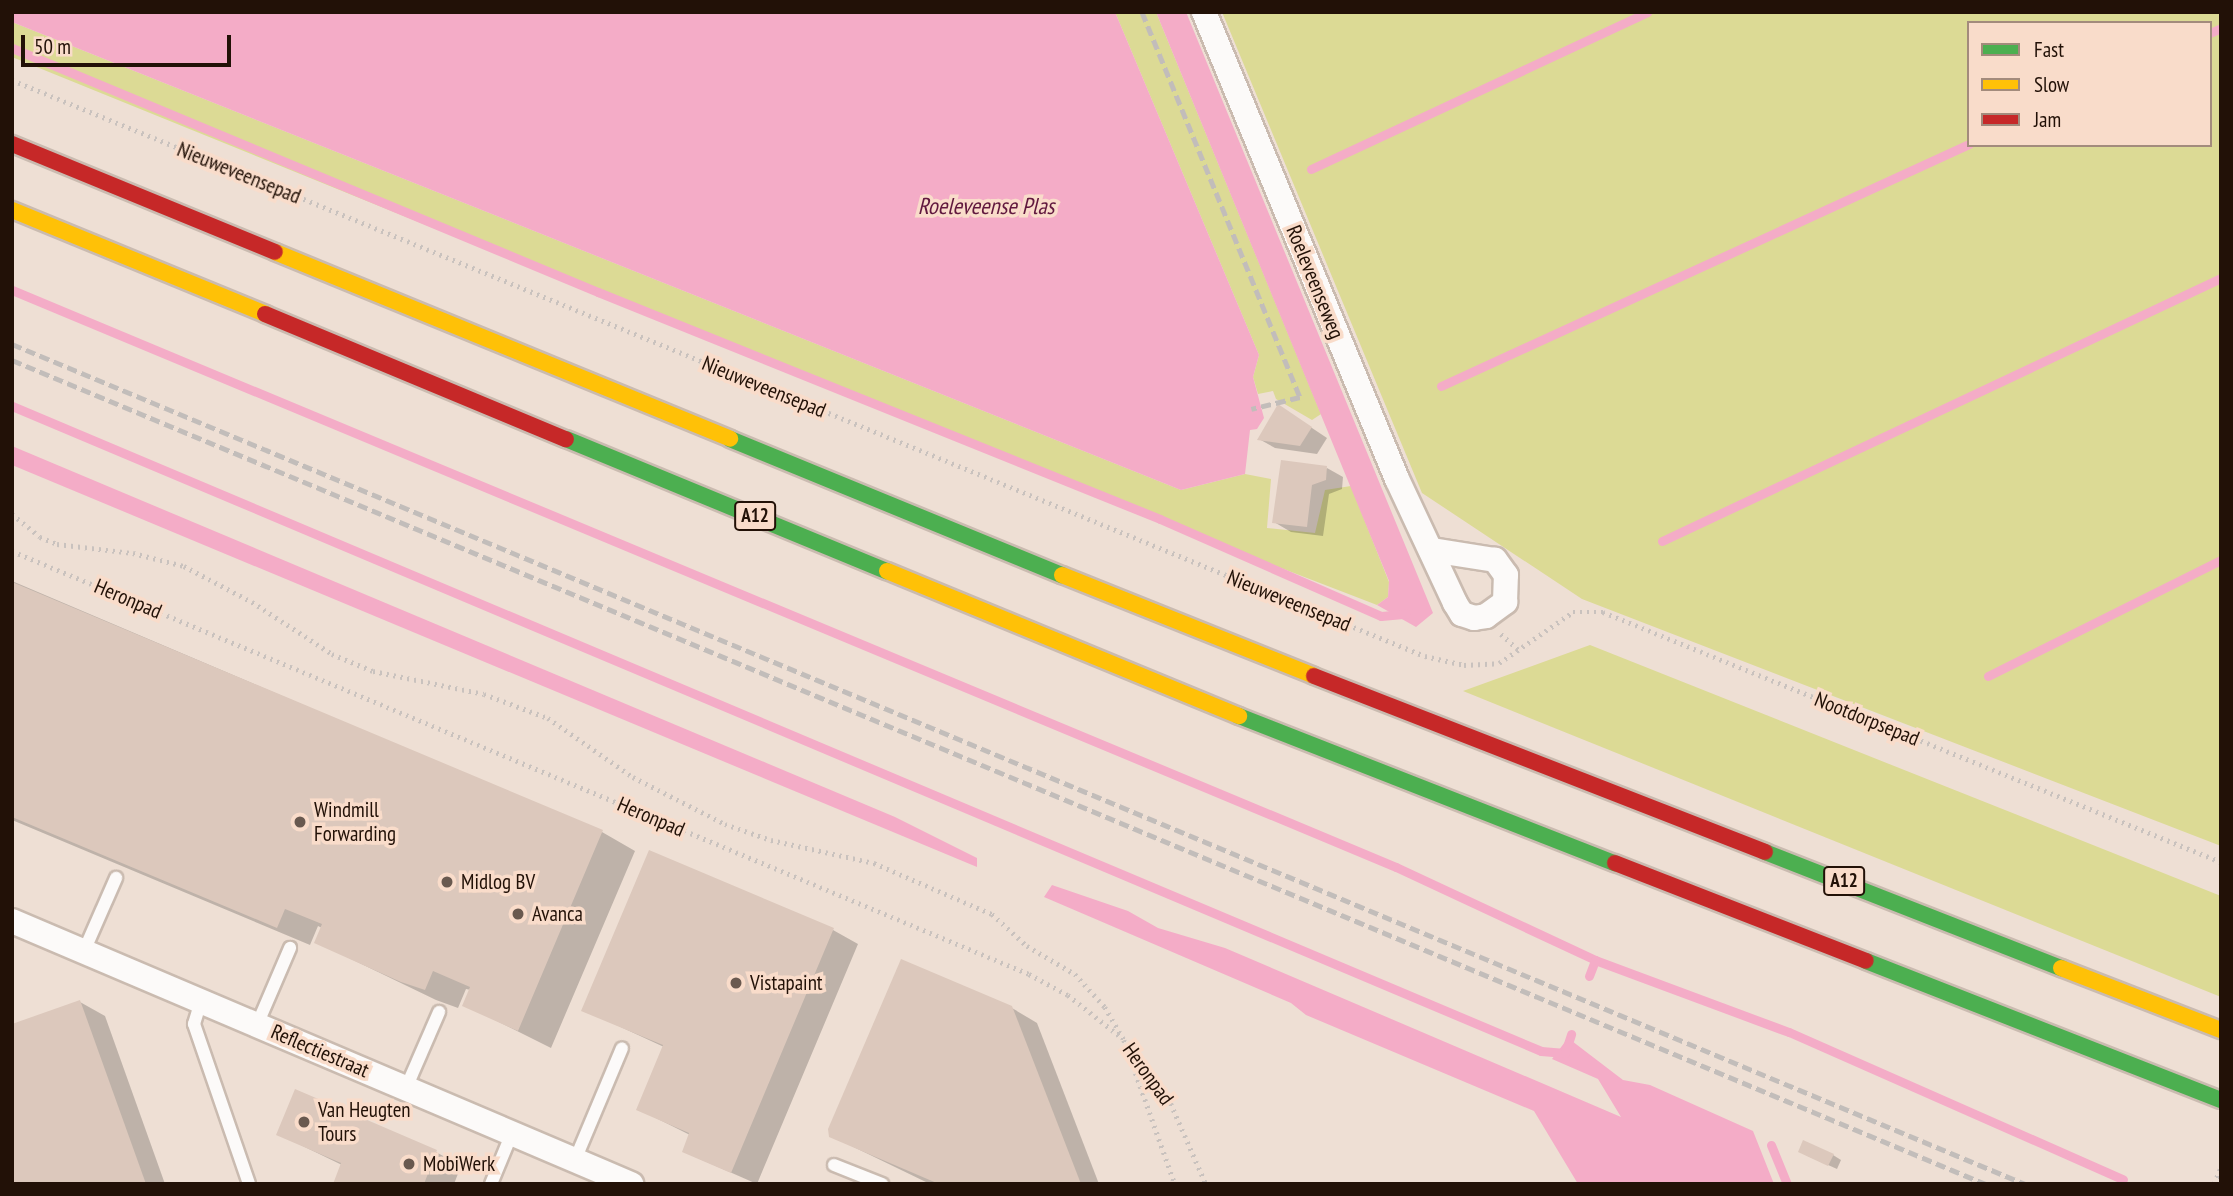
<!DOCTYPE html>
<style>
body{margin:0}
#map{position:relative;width:2233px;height:1196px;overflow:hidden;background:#eedfd4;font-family:"PT Sans Narrow",sans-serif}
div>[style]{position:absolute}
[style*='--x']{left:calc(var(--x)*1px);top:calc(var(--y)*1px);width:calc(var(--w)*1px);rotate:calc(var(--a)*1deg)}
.green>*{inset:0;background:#dcda95}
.water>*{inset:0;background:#f4acc7}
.shadow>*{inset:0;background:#0003}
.stream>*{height:9px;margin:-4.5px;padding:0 4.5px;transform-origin:4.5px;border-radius:4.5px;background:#f4acc7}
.building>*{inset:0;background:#dcc8bc}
.path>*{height:4.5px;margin-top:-2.25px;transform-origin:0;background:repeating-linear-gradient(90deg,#c9c2be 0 2px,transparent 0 7px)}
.roads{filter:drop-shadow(2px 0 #cabbb0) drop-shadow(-2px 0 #cabbb0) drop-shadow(0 2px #cabbb0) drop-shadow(0 -2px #cabbb0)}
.lane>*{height:12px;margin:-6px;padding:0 6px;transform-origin:6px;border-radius:6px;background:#fcfaf9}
.street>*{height:24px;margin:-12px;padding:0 12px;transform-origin:12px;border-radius:12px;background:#fcfaf9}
.fast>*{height:16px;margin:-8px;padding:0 8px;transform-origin:8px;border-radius:8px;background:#4caf50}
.slow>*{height:16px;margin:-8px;padding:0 8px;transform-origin:8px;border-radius:8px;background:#ffc107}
.jam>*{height:16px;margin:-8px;padding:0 8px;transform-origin:8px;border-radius:8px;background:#c62828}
.rail>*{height:5px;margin-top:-2.5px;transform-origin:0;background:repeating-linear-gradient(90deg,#c2bdba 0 10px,transparent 0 15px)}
.dots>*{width:19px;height:19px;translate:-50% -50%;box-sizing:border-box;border:4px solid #f9dcca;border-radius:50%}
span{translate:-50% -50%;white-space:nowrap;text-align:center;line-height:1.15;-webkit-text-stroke:7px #f9dcca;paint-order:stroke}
.shield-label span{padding:2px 5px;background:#f9dcca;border:2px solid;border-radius:5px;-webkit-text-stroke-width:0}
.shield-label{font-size:19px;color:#221107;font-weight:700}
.street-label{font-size:21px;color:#221107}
.poi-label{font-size:21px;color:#221107}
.left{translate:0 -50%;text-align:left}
.water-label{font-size:23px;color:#61183e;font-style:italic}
.frame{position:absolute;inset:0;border:14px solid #221107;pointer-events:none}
.legend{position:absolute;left:1967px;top:21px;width:245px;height:126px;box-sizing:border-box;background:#f9dcca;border:2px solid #a38b7c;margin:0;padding:9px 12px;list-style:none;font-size:21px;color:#221107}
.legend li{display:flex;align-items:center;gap:14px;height:35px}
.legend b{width:35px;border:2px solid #a38b7c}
.scale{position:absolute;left:21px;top:35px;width:210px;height:32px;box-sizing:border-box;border:4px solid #221107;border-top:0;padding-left:9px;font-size:21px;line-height:24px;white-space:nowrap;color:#221107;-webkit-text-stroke:5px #f9dcca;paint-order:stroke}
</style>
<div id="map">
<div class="green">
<div style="clip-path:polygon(1115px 12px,1156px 12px,1321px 414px,1312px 420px,1276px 399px,1273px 391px,1258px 394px,1253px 377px,1259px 355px)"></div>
<div style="clip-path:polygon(evenodd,1222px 12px,2221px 12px,2221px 846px,1582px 599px,1422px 493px,1222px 12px,1969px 23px,2210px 23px,2210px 145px,1969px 145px,1969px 23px)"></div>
<div style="clip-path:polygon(12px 22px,1181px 490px,1245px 474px,1271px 479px,1267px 528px,1315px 533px,1325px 490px,1351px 486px,1389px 582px,1388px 597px,1377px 605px,1079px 490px,12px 57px)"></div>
<div style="clip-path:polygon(1590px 645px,2221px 896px,2221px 997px,1463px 691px)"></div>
</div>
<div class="water">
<div style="clip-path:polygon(12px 12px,1115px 12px,1259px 355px,1253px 377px,1264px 418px,1257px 429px,1250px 430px,1245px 474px,1181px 490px,12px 22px)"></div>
<div style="clip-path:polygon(1156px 12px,1186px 12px,1433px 613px,1416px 627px,1377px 605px,1388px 597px,1389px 581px)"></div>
<div style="clip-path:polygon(12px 446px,895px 817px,977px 858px,977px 867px,12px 465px)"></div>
<div style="clip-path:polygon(1052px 885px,1128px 911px,1158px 928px,1225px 948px,1621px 1117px,1598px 1079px,1552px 1059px,1568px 1038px,1623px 1080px,1650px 1085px,1753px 1131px,1774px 1184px,1578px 1184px,1534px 1111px,1306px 1015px,1291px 1003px,1044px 897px)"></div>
</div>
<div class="shadow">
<div style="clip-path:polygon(1294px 416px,1327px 438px,1317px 454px,1275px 448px,1259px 439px)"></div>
<div style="clip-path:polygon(1327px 468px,1343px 477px,1342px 489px,1329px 494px,1323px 536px,1291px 532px,1274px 522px)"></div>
<div style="clip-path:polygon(12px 581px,602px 832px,635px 851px,551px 1048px,465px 1005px,471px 990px,466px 989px,458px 1008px,436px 1000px,316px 942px,322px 928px,318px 926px,310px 945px,12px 820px)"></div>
<div style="clip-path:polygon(833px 930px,858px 944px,757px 1184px,684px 1152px,690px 1135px,638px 1109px,664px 1047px,584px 1010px)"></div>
<div style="clip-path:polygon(80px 1002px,105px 1016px,165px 1184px,12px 1184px)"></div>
<div style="clip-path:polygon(1012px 1008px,1037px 1023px,1099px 1184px,930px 1184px,831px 1136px)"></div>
<div style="clip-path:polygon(278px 1134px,436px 1152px,461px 1166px,454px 1184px,335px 1184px,342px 1165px)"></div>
<div style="clip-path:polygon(1833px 1155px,1841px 1160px,1837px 1169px,1808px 1156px)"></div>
</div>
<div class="stream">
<div style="--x:2210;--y:33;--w:12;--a:-24"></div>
<div style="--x:12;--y:48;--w:635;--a:22.61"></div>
<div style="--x:598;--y:292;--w:606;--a:21.99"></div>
<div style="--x:1160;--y:519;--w:241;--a:23.7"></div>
<div style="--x:1381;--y:616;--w:25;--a:-5"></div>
<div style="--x:1311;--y:169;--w:371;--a:-25"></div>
<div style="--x:12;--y:290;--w:1499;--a:22.63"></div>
<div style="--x:1396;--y:867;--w:220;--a:25"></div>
<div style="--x:1595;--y:960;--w:207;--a:20.4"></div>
<div style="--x:1789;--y:1032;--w:365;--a:23.8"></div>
<div style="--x:1441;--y:386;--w:581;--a:-24.62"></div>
<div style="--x:12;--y:406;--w:1659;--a:22.87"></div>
<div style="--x:1541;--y:1051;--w:24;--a:5"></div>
<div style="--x:1565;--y:1053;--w:20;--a:-72"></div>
<div style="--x:1662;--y:541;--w:618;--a:-25.2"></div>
<div style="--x:1988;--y:676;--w:260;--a:-26.5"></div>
<div style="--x:1589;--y:976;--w:17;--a:-69"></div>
<div style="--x:1771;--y:1145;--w:42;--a:67.7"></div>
</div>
<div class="building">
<div style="clip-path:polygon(1278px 404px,1312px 427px,1300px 446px,1257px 440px)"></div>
<div style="clip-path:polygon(1281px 460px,1327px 466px,1326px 480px,1312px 485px,1307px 527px,1272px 523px)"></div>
<div style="clip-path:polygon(12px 582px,603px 830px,518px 1031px,462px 1006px,470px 987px,433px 971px,425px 990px,401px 982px,314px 943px,322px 924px,285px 909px,277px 928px,12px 817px)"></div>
<div style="clip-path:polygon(649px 850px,834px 928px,731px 1173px,682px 1152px,689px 1133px,636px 1110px,663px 1045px,581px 1011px)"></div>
<div style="clip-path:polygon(901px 959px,1012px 1006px,1081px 1184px,939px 1184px,829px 1137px,828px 1129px)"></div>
<div style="clip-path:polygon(80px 1000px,146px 1184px,12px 1184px,12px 1024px)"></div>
<div style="clip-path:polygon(295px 1089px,437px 1150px,424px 1184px,333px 1184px,341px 1163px,276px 1135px)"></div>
<div style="clip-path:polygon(1803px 1140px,1834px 1154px,1828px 1166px,1798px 1152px)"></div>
</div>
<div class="path">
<div style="--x:12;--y:80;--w:1526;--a:22.18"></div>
<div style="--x:1425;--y:656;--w:40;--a:13"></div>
<div style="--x:1464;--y:665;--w:35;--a:-3"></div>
<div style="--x:1499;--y:663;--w:90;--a:-34.6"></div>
<div style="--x:1573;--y:612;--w:30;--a:0"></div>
<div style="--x:1603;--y:612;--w:667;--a:22.02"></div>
<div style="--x:12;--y:514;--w:36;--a:39"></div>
<div style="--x:40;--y:537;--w:18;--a:22"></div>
<div style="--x:57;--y:544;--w:77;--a:6.8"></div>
<div style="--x:133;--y:553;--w:53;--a:14.3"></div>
<div style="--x:184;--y:566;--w:77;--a:27.9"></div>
<div style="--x:252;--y:602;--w:95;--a:33"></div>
<div style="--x:332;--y:654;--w:44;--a:22.5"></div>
<div style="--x:373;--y:671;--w:113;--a:11.7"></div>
<div style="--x:484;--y:694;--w:68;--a:20.6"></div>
<div style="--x:548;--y:718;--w:103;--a:34.8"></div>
<div style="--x:633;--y:777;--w:103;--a:27.1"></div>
<div style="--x:725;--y:824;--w:49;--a:19.2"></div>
<div style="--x:771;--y:840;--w:106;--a:12.6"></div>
<div style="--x:874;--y:863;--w:129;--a:23.4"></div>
<div style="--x:992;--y:914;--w:47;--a:42.4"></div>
<div style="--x:1027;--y:946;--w:56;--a:30.3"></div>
<div style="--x:1075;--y:974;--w:45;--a:47.7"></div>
<div style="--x:1105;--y:1007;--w:38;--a:60"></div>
<div style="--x:1124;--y:1040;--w:153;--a:70.5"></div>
<div style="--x:12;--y:551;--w:1101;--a:22.58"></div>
<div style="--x:1029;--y:974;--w:44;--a:28.3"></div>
<div style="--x:1068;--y:995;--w:68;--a:38.4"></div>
<div style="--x:1501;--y:634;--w:24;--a:42"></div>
<div style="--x:1127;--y:1044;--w:67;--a:52.3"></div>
<div style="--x:1168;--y:1097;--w:95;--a:66.4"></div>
<div style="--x:2214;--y:1184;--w:18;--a:-68"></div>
</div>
<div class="roads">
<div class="lane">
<div style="--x:84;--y:951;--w:80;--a:-66.3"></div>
<div style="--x:201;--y:1001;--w:24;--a:107"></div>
<div style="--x:194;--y:1024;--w:169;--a:71"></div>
<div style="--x:257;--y:1025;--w:84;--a:-66.8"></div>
<div style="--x:406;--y:1088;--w:83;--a:-66.5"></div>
<div style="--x:575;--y:1160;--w:121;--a:-67.2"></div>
<div style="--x:834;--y:1165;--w:52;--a:21.6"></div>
<div style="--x:491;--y:1184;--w:55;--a:-67.6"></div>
</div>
<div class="street">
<div style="--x:1204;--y:12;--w:505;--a:67.55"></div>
<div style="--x:1397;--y:479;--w:137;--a:64.9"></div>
<div style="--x:1455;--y:603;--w:13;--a:58"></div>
<div style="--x:1462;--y:614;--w:13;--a:18"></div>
<div style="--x:1474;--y:618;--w:12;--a:-9"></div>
<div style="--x:1486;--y:616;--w:24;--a:-36"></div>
<div style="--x:1505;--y:602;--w:27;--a:-88"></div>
<div style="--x:1506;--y:575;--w:19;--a:-126"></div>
<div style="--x:1495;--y:560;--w:65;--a:-171.1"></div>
<div style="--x:12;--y:921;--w:673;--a:23.02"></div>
</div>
<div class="fast">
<div style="--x:566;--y:439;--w:347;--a:22.4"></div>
<div style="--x:730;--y:439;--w:359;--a:22.3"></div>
<div style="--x:1239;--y:716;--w:404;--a:21.4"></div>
<div style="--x:1765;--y:852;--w:318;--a:21.4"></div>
<div style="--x:1866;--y:961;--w:381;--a:21.4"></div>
</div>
<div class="slow">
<div style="--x:12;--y:210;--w:274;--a:22.3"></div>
<div style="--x:275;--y:252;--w:492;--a:22.3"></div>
<div style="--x:887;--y:571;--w:381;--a:22.4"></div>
<div style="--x:1062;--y:575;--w:271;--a:21.8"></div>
<div style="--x:2061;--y:968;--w:172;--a:21.2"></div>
</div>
<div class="jam">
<div style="--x:12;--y:144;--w:284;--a:22.3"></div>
<div style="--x:265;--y:314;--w:326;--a:22.6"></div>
<div style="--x:1314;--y:676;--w:484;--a:21.3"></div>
<div style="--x:1615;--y:863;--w:269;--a:21.3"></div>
</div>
</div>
<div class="rail">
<div style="--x:1142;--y:12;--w:416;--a:67.7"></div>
<div style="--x:1300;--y:397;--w:50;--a:166.2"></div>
<div style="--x:12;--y:344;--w:2181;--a:22.65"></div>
<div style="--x:12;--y:360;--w:2139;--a:22.66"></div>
</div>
<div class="dots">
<div style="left:300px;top:822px;background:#69594f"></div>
<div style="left:447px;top:882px;background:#69594f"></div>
<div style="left:518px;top:914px;background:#69594f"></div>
<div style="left:736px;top:983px;background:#69594f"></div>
<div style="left:304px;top:1122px;background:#69594f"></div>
<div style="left:409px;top:1164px;background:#69594f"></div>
</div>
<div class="shield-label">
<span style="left:755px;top:516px">A12</span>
<span style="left:1844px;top:881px">A12</span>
</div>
<div class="street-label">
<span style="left:239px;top:173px;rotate:22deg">Nieuweveensepad</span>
<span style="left:1315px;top:282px;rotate:68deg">Roeleveenseweg</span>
<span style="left:764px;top:387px;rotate:22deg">Nieuweveensepad</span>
<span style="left:128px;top:599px;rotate:23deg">Heronpad</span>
<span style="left:1289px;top:601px;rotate:22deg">Nieuweveensepad</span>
<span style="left:1867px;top:719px;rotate:22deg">Nootdorpsepad</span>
<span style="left:651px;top:817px;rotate:23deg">Heronpad</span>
<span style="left:320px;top:1051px;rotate:23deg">Reflectiestraat</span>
<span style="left:1148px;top:1074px;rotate:54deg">Heronpad</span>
</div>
<div class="poi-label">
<span class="left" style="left:314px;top:822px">Windmill<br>Forwarding</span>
<span class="left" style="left:461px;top:882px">Midlog BV</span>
<span class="left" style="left:532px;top:914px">Avanca</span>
<span class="left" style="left:750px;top:983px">Vistapaint</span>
<span class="left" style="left:318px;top:1122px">Van Heugten<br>Tours</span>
<span class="left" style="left:423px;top:1164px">MobiWerk</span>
</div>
<div class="water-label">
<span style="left:986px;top:206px">Roeleveense Plas</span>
</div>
<div class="frame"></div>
<ul class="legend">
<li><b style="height:9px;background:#4caf50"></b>Fast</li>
<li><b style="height:9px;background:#ffc107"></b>Slow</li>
<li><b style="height:9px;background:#c62828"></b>Jam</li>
</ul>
<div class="scale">50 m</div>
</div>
